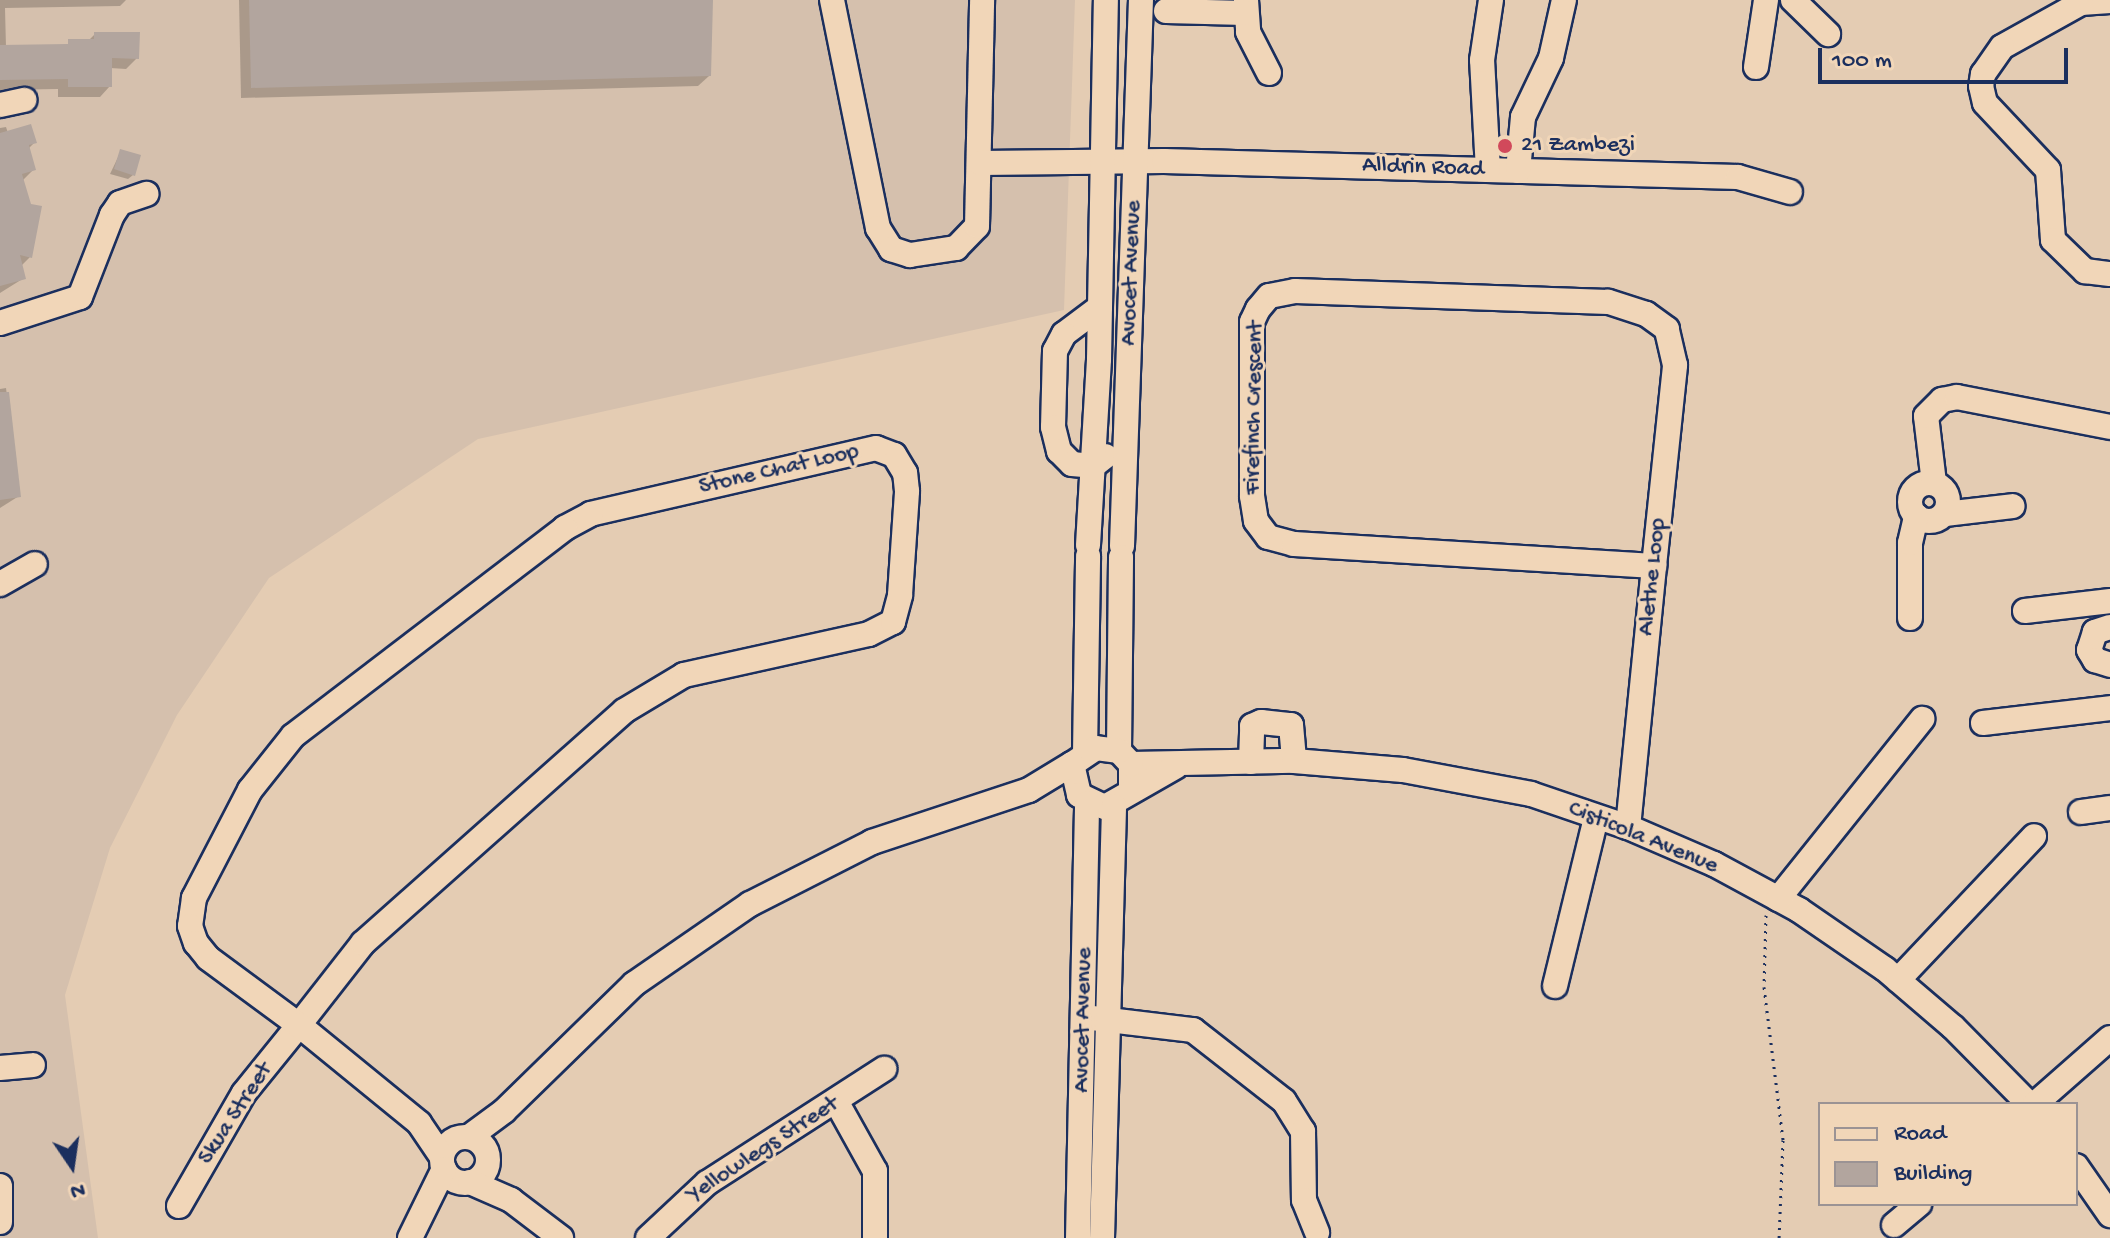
<!DOCTYPE html>
<style>
body{margin:0}
#map{position:relative;width:2110px;height:1238px;overflow:hidden;background:#e4ccb3;font-family:"Gochi Hand",sans-serif}
div>[style]{position:absolute}
[style*='--x']{left:calc(var(--x)*1px);top:calc(var(--y)*1px);width:calc(var(--w)*1px);rotate:calc(var(--a)*1deg)}
.built>*{inset:0;background:#d5c0ad}
.shadow>*{inset:0;background:#0003}
.building>*{inset:0;background:#b2a59e}
.path>*{height:3px;margin-top:-1.5px;transform-origin:0;background:repeating-linear-gradient(90deg,#1b2f5e 0 2px,transparent 0 8px)}
.roads{filter:drop-shadow(2px 0 #1b2f5e) drop-shadow(-2px 0 #1b2f5e) drop-shadow(0 2px #1b2f5e) drop-shadow(0 -2px #1b2f5e)}
.minor>*{height:24px;margin:-12px;padding:0 12px;transform-origin:12px;border-radius:12px;background:#f1d6b8}
.minor>.ring{margin:-12px;padding:0;box-sizing:content-box;background:none;border:24px solid #f1d6b8;border-radius:50%}
.dots>*{width:22px;height:22px;translate:-50% -50%;box-sizing:border-box;border:4px solid #f1d6b8;border-radius:50%}
span{translate:-50% -50%;white-space:nowrap;text-align:center;line-height:1.15;-webkit-text-stroke:6px #f1d6b8;paint-order:stroke}
.poi-label{font-size:24px;color:#1b2f5e}
.left{translate:0 -50%;text-align:left}
.street-label{font-size:24px;color:#1b2f5e}
.legend{position:absolute;left:1818px;top:1102px;width:260px;height:104px;box-sizing:border-box;background:#f1d6b8;border:2px solid #9b9394;margin:0;padding:10px 14px;list-style:none;font-size:24px;color:#1b2f5e}
.legend li{display:flex;align-items:center;gap:16px;height:40px}
.legend b{width:40px;border:2px solid #9b9394}
.north{position:absolute;left:32px;top:1126px;width:80px;height:80px;-webkit-text-stroke:6px #f1d6b8;paint-order:stroke;rotate:167deg;font-size:22px;font-weight:700;line-height:32px;text-align:center;color:#1b2f5e}
.north::after{content:'';display:block;margin:auto;width:28px;height:36px;background:#1b2f5e;clip-path:polygon(50% 0,100% 100%,50% 72%,0 100%)}
.scale{position:absolute;left:1818px;top:48px;width:250px;height:36px;box-sizing:border-box;border:4px solid #1b2f5e;border-top:0;padding-left:10px;font-size:24px;line-height:28px;white-space:nowrap;color:#1b2f5e;-webkit-text-stroke:6px #f1d6b8;paint-order:stroke}
</style>
<div id="map">
<div class="built">
<div style="clip-path:polygon(0 0,1075px 0,1064px 310px,478px 439px,269px 578px,177px 715px,110px 848px,65px 995px,98px 1238px,0 1238px)"></div>
</div>
<div class="shadow">
<div style="clip-path:polygon(0 0,126px 0,120px 6px,5px 8px,6px 47px,64px 46px,88px 41px,95px 34px,137px 58px,126px 69px,110px 68px,110px 86px,100px 97px,58px 97px,58px 89px,0 90px)"></div>
<div style="clip-path:polygon(239px 0,711px 0,709px 76px,698px 86px,241px 98px)"></div>
<div style="clip-path:polygon(6px 127px,8px 133px,35px 142px,28px 149px,34px 169px,22px 181px,30px 257px,21px 266px,24px 278px,0 293px,0 128px)"></div>
<div style="clip-path:polygon(121px 151px,133px 175px,128px 179px,110px 174px)"></div>
<div style="clip-path:polygon(6px 388px,19px 496px,0 508px,0 389px)"></div>
</div>
<div class="building">
<div style="clip-path:polygon(249px 0,713px 0,711px 76px,251px 88px)"></div>
<div style="clip-path:polygon(94px 32px,140px 32px,139px 59px,112px 58px,112px 87px,68px 87px,68px 79px,0 80px,0 45px,68px 44px,68px 39px,94px 39px)"></div>
<div style="clip-path:polygon(31px 124px,37px 143px,29px 145px,36px 170px,22px 174px,31px 204px,42px 206px,32px 258px,20px 255px,26px 279px,0 286px,0 133px)"></div>
<div style="clip-path:polygon(120px 149px,141px 155px,135px 176px,114px 169px)"></div>
<div style="clip-path:polygon(0 392px,9px 392px,21px 497px,0 500px)"></div>
</div>
<div class="path">
<div style="--x:1766;--y:915;--w:72;--a:91.6"></div>
<div style="--x:1764;--y:987;--w:154;--a:82.9"></div>
<div style="--x:1783;--y:1140;--w:98;--a:92.3"></div>
</div>
<div class="roads">
<div class="minor">
<div style="--x:832;--y:0;--w:233;--a:78.6"></div>
<div style="--x:878;--y:228;--w:25;--a:58"></div>
<div style="--x:891;--y:249;--w:20;--a:18"></div>
<div style="--x:910;--y:255;--w:47;--a:-8.7"></div>
<div style="--x:956;--y:248;--w:30;--a:-46"></div>
<div style="--x:977;--y:226;--w:226;--a:-88.7"></div>
<div style="--x:1246;--y:0;--w:32;--a:86"></div>
<div style="--x:1248;--y:32;--w:46;--a:62.9"></div>
<div style="--x:1793;--y:0;--w:49;--a:44.2"></div>
<div style="--x:2110;--y:1;--w:29;--a:176"></div>
<div style="--x:2081;--y:3;--w:90;--a:150.9"></div>
<div style="--x:2002;--y:47;--w:33;--a:125"></div>
<div style="--x:1983;--y:74;--w:12;--a:99"></div>
<div style="--x:1981;--y:86;--w:17;--a:77"></div>
<div style="--x:1985;--y:103;--w:92;--a:46.8"></div>
<div style="--x:2048;--y:170;--w:70;--a:85.9"></div>
<div style="--x:2053;--y:240;--w:45;--a:44.1"></div>
<div style="--x:2085;--y:271;--w:25;--a:7"></div>
<div style="--x:1166;--y:11;--w:79;--a:1.5"></div>
<div style="--x:1756;--y:67;--w:68;--a:-81.5"></div>
<div style="--x:0;--y:105;--w:25;--a:-12"></div>
<div style="--x:980;--y:163;--w:184;--a:-0.6"></div>
<div style="--x:1164;--y:161;--w:574;--a:1.6"></div>
<div style="--x:1738;--y:177;--w:54;--a:16.1"></div>
<div style="--x:1488;--y:170;--w:110;--a:-93.1"></div>
<div style="--x:1482;--y:60;--w:61;--a:-81.5"></div>
<div style="--x:1518;--y:171;--w:54;--a:-84.7"></div>
<div style="--x:1523;--y:117;--w:65;--a:-64.6"></div>
<div style="--x:1551;--y:58;--w:59;--a:-77.4"></div>
<div style="--x:1100;--y:307;--w:45;--a:143.1"></div>
<div style="--x:1064;--y:334;--w:19;--a:118"></div>
<div style="--x:1055;--y:351;--w:76;--a:91.5"></div>
<div style="--x:1053;--y:427;--w:25;--a:76"></div>
<div style="--x:1059;--y:451;--w:18;--a:45"></div>
<div style="--x:1072;--y:464;--w:21;--a:5"></div>
<div style="--x:1093;--y:466;--w:16;--a:-38"></div>
<div style="--x:0;--y:323;--w:84;--a:-18"></div>
<div style="--x:80;--y:297;--w:88;--a:-68.7"></div>
<div style="--x:112;--y:215;--w:14;--a:-56"></div>
<div style="--x:120;--y:203;--w:28;--a:-19"></div>
<div class="ring" style="left:1910px;top:483px;width:14px;height:14px"></div>
<div style="--x:1934;--y:483;--w:67;--a:-96.8"></div>
<div style="--x:1926;--y:416;--w:23;--a:-45"></div>
<div style="--x:1942;--y:400;--w:15;--a:-11"></div>
<div style="--x:1957;--y:397;--w:156;--a:11.1"></div>
<div style="--x:1945;--y:514;--w:68;--a:-6.7"></div>
<div style="--x:1088;--y:545;--w:186;--a:-86.6"></div>
<div style="--x:1099;--y:359;--w:359;--a:-88.9"></div>
<div style="--x:1122;--y:546;--w:546;--a:-88.01"></div>
<div style="--x:0;--y:584;--w:40;--a:-29.7"></div>
<div style="--x:2025;--y:611;--w:86;--a:-6.7"></div>
<div style="--x:1910;--y:618;--w:75;--a:-90"></div>
<div style="--x:1910;--y:543;--w:28;--a:-77"></div>
<div style="--x:2110;--y:627;--w:16;--a:162"></div>
<div style="--x:2095;--y:632;--w:19;--a:108"></div>
<div style="--x:2089;--y:650;--w:12;--a:59"></div>
<div style="--x:2095;--y:660;--w:16;--a:18"></div>
<div style="--x:1983;--y:723;--w:128;--a:-6.7"></div>
<div style="--x:1119;--y:751;--w:194;--a:-89.4"></div>
<div style="--x:1085;--y:753;--w:197;--a:-89.1"></div>
<div style="--x:1251;--y:762;--w:36;--a:-88"></div>
<div style="--x:1252;--y:726;--w:10;--a:-24"></div>
<div style="--x:1261;--y:722;--w:30;--a:6"></div>
<div style="--x:1291;--y:725;--w:36;--a:85"></div>
<div style="--x:1131;--y:764;--w:163;--a:-1.1"></div>
<div style="--x:1294;--y:761;--w:109;--a:4.7"></div>
<div style="--x:1403;--y:770;--w:130;--a:10.6"></div>
<div style="--x:1531;--y:794;--w:102;--a:18.8"></div>
<div style="--x:1628;--y:827;--w:94;--a:23.3"></div>
<div style="--x:1714;--y:864;--w:97;--a:28.4"></div>
<div style="--x:1799;--y:910;--w:104;--a:34.5"></div>
<div style="--x:1885;--y:969;--w:89;--a:40.5"></div>
<div style="--x:1953;--y:1027;--w:108;--a:45.4"></div>
<div style="--x:1131;--y:789;--w:25;--a:-90"></div>
<div style="--x:1131;--y:764;--w:18;--a:-133"></div>
<div style="--x:1119;--y:751;--w:23;--a:-173"></div>
<div style="--x:1096;--y:748;--w:29;--a:146"></div>
<div style="--x:1072;--y:764;--w:32;--a:77"></div>
<div style="--x:1079;--y:795;--w:29;--a:25"></div>
<div style="--x:1105;--y:807;--w:81;--a:-29.7"></div>
<div style="--x:2081;--y:812;--w:29;--a:-8"></div>
<div style="--x:1628;--y:827;--w:262;--a:-84.3"></div>
<div style="--x:1654;--y:566;--w:202;--a:-84"></div>
<div style="--x:1675;--y:365;--w:37;--a:-103"></div>
<div style="--x:1667;--y:329;--w:26;--a:-144"></div>
<div style="--x:1646;--y:314;--w:40;--a:-162"></div>
<div style="--x:1608;--y:302;--w:313;--a:-178"></div>
<div style="--x:1295;--y:291;--w:26;--a:169"></div>
<div style="--x:1269;--y:296;--w:17;--a:130"></div>
<div style="--x:1258;--y:309;--w:14;--a:115"></div>
<div style="--x:1252;--y:322;--w:174;--a:90"></div>
<div style="--x:1252;--y:496;--w:25;--a:81"></div>
<div style="--x:1256;--y:521;--w:20;--a:53"></div>
<div style="--x:1268;--y:537;--w:27;--a:15"></div>
<div style="--x:1294;--y:544;--w:361;--a:3.5"></div>
<div style="--x:1778;--y:899;--w:231;--a:-51.3"></div>
<div style="--x:1898;--y:980;--w:198;--a:-46.6"></div>
<div style="--x:1555;--y:986;--w:173;--a:-76.3"></div>
<div style="--x:1092;--y:1018;--w:102;--a:6.8"></div>
<div style="--x:1193;--y:1030;--w:115;--a:38"></div>
<div style="--x:1284;--y:1101;--w:36;--a:58"></div>
<div style="--x:1303;--y:1131;--w:69;--a:89.2"></div>
<div style="--x:1304;--y:1200;--w:35;--a:68"></div>
<div style="--x:0;--y:1068;--w:33;--a:-5"></div>
<div style="--x:836;--y:1101;--w:80;--a:60.9"></div>
<div style="--x:875;--y:1171;--w:67;--a:90"></div>
<div style="--x:2035;--y:1104;--w:100;--a:-41.3"></div>
<div style="--x:469;--y:1137;--w:44;--a:-36.6"></div>
<div style="--x:504;--y:1111;--w:182;--a:-44.3"></div>
<div style="--x:634;--y:984;--w:141;--a:-34.6"></div>
<div style="--x:750;--y:904;--w:137;--a:-26.9"></div>
<div style="--x:872;--y:842;--w:165;--a:-18.3"></div>
<div style="--x:1029;--y:790;--w:50;--a:-31.2"></div>
<div class="ring" style="left:442px;top:1137px;width:22px;height:22px"></div>
<div style="--x:2076;--y:1166;--w:60;--a:55.2"></div>
<div style="--x:470;--y:1182;--w:45;--a:23.7"></div>
<div style="--x:511;--y:1200;--w:63;--a:37.2"></div>
<div style="--x:0;--y:1186;--w:36;--a:90"></div>
<div style="--x:179;--y:1206;--w:130;--a:-60.1"></div>
<div style="--x:244;--y:1093;--w:87;--a:-51"></div>
<div style="--x:299;--y:1025;--w:104;--a:-52"></div>
<div style="--x:363;--y:943;--w:349;--a:-41.6"></div>
<div style="--x:624;--y:711;--w:70;--a:-31"></div>
<div style="--x:684;--y:675;--w:189;--a:-12.5"></div>
<div style="--x:869;--y:634;--w:27;--a:-27"></div>
<div style="--x:893;--y:622;--w:28;--a:-75"></div>
<div style="--x:900;--y:595;--w:104;--a:-86.1"></div>
<div style="--x:907;--y:491;--w:18;--a:-96"></div>
<div style="--x:905;--y:473;--w:21;--a:-121"></div>
<div style="--x:894;--y:455;--w:19;--a:-159"></div>
<div style="--x:876;--y:448;--w:293;--a:167"></div>
<div style="--x:591;--y:514;--w:30;--a:152"></div>
<div style="--x:565;--y:528;--w:342;--a:142.6"></div>
<div style="--x:293;--y:736;--w:69;--a:128.5"></div>
<div style="--x:250;--y:790;--w:122;--a:117.4"></div>
<div style="--x:194;--y:898;--w:28;--a:98"></div>
<div style="--x:190;--y:926;--w:18;--a:71"></div>
<div style="--x:196;--y:943;--w:19;--a:51"></div>
<div style="--x:208;--y:958;--w:113;--a:36.4"></div>
<div style="--x:299;--y:1025;--w:155;--a:39.2"></div>
<div style="--x:419;--y:1123;--w:41;--a:55.9"></div>
<div style="--x:1894;--y:1225;--w:33;--a:-40"></div>
<div style="--x:410;--y:1238;--w:77;--a:-63.8"></div>
<div style="--x:648;--y:1238;--w:81;--a:-43"></div>
<div style="--x:707;--y:1183;--w:211;--a:-32.8"></div>
<div style="--x:1078;--y:1238;--w:435;--a:-88.8"></div>
<div style="--x:1102;--y:1238;--w:432;--a:-88.4"></div>
</div>
</div>
<div class="dots">
<div style="left:1505px;top:146px;background:#d1495b"></div>
</div>
<div class="poi-label">
<span class="left" style="left:1521px;top:146px">21 Zambezi</span>
</div>
<div class="street-label">
<span style="left:1423px;top:168px;rotate:2deg">Alldrin Road</span>
<span style="left:1132px;top:273px;rotate:-88deg">Avocet Avenue</span>
<span style="left:1255px;top:408px;rotate:-89deg">Firefinch Crescent</span>
<span style="left:779px;top:470px;rotate:-13deg">Stone Chat Loop</span>
<span style="left:1653px;top:577px;rotate:-84deg">Alethe Loop</span>
<span style="left:1643px;top:838px;rotate:22deg">Cisticola Avenue</span>
<span style="left:1084px;top:1020px;rotate:-89deg">Avocet Avenue</span>
<span style="left:236px;top:1114px;rotate:-57deg">Skua Street</span>
<span style="left:763px;top:1150px;rotate:-33deg">Yellowlegs Street</span>
</div>
<ul class="legend">
<li><b style="height:10px;background:#f1d6b8"></b>Road</li>
<li><b style="height:22px;background:#b2a59e"></b>Building</li>
</ul>
<div class="north">N</div>
<div class="scale">100 m</div>
</div>
